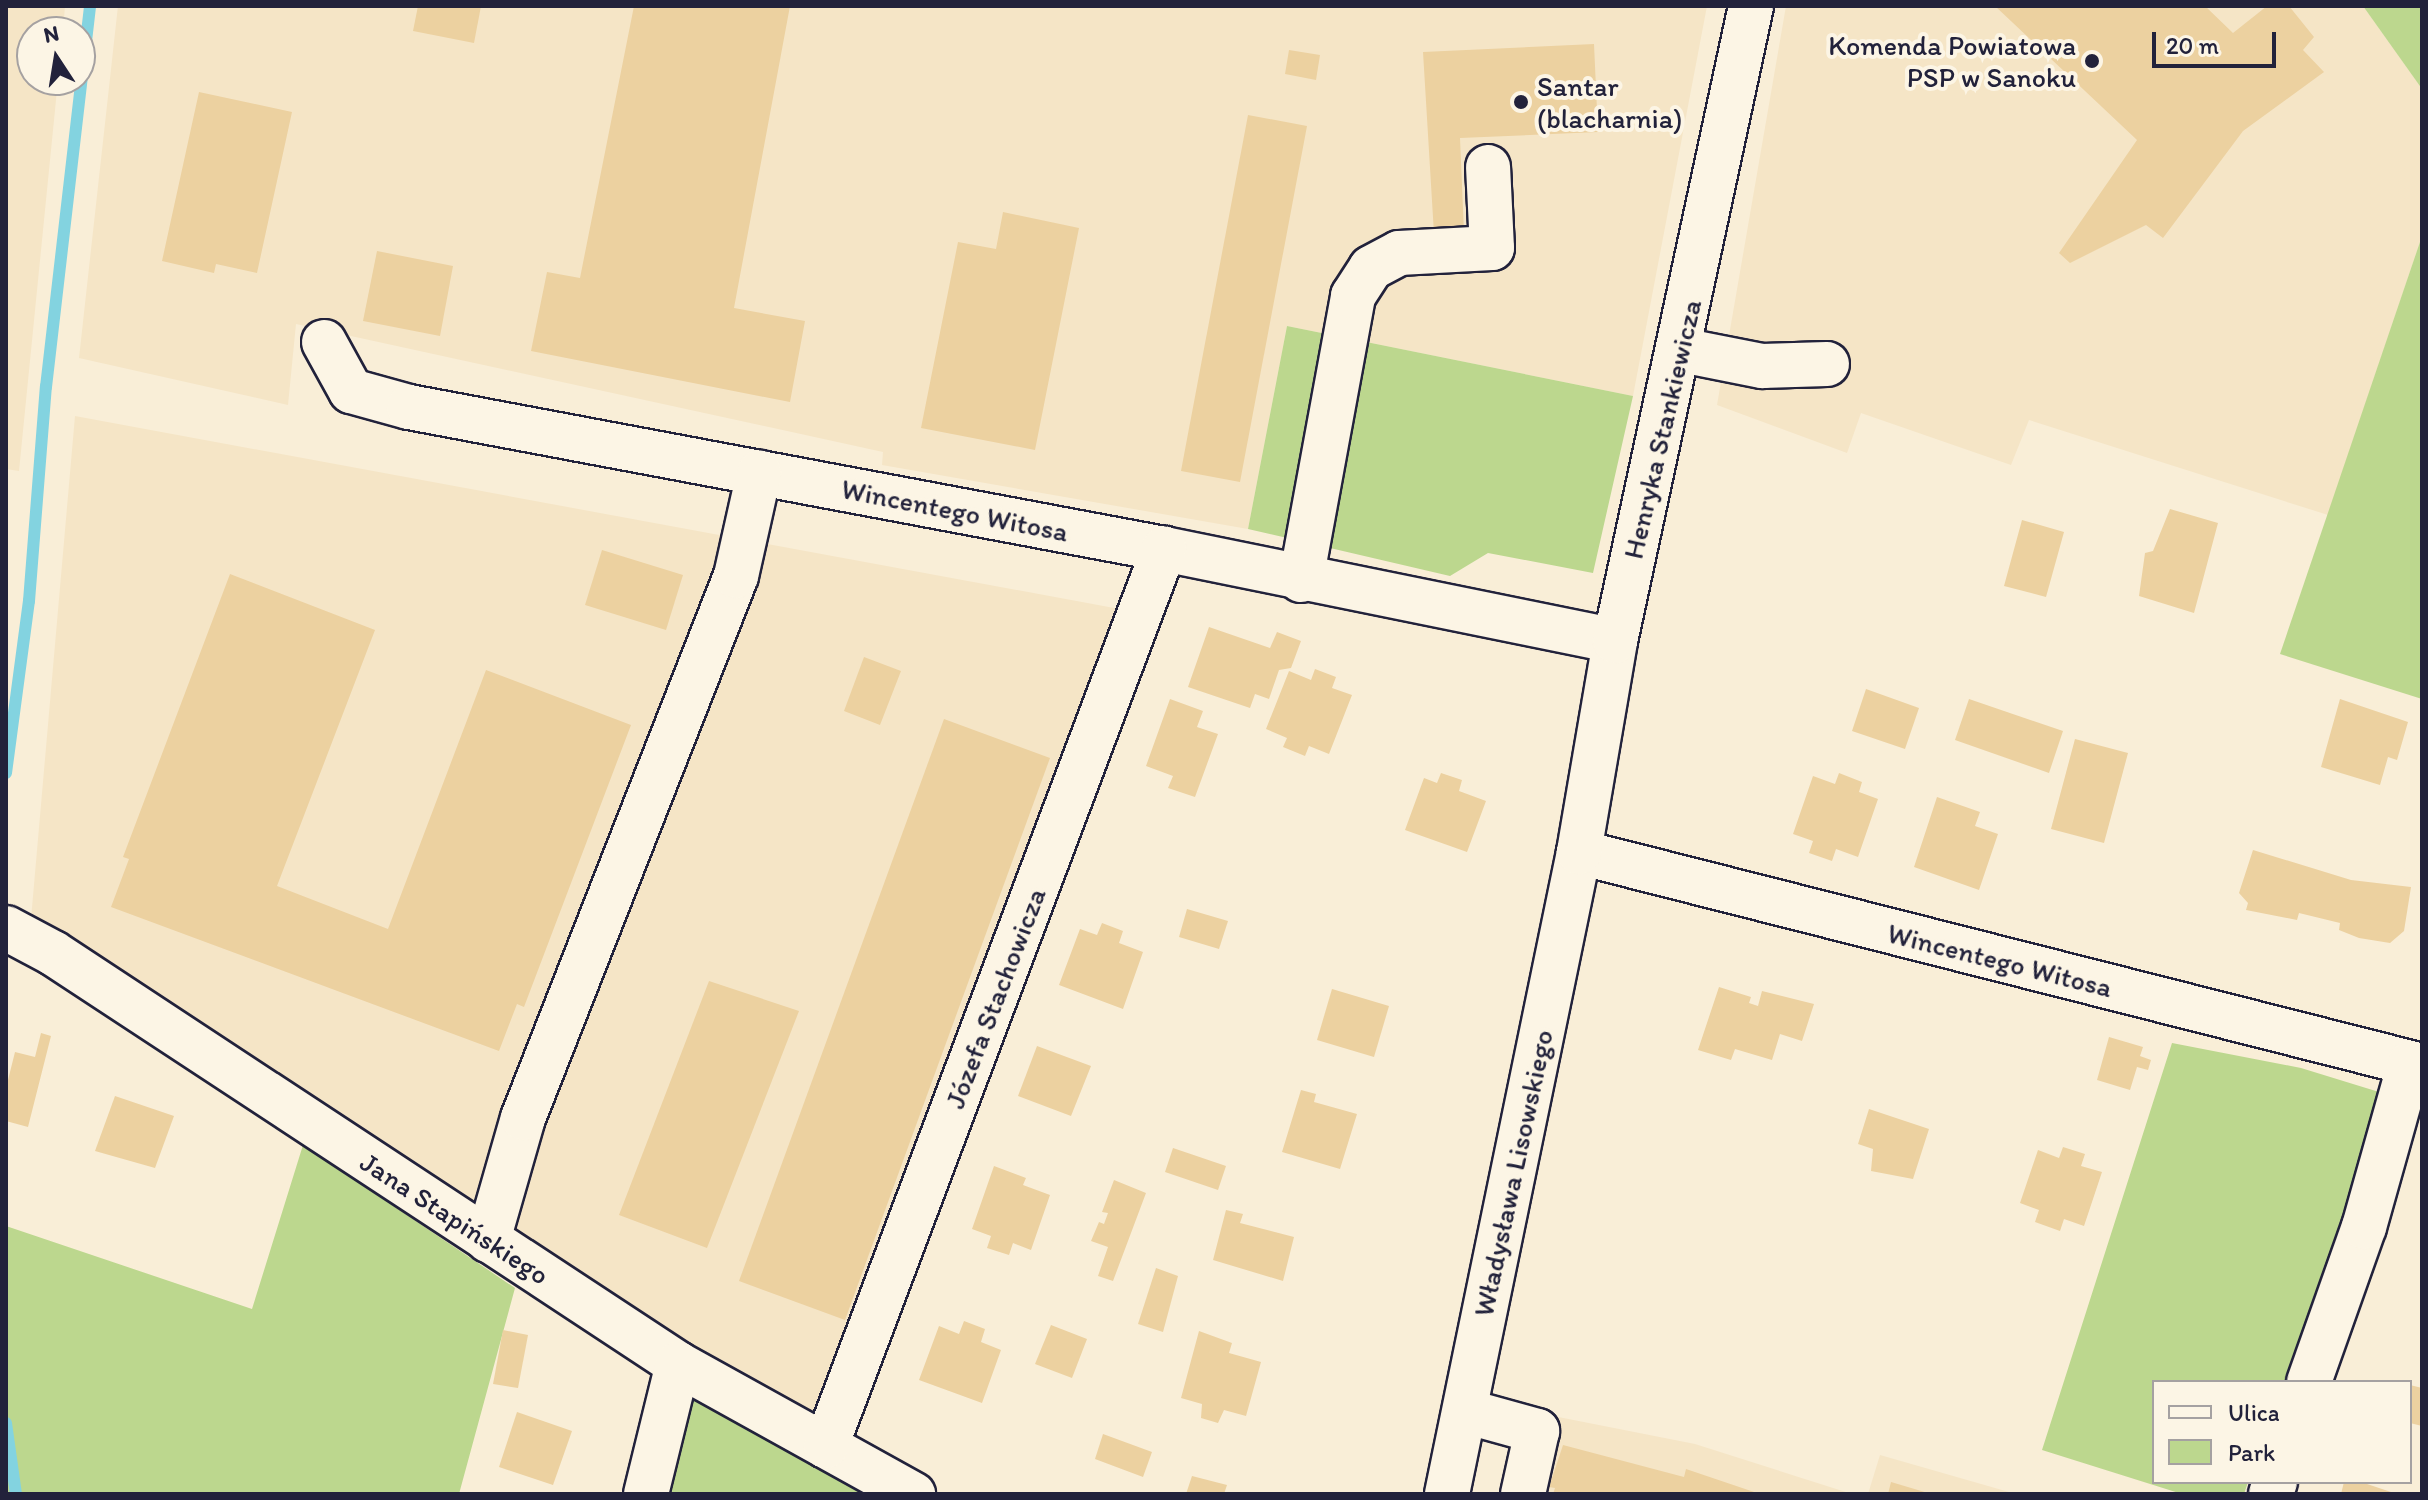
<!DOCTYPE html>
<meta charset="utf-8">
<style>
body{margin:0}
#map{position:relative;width:2428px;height:1500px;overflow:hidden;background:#f9eed7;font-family:Itim,sans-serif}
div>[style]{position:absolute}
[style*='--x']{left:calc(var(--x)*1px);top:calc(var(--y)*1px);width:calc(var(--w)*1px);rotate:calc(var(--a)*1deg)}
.built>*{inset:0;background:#f5e5c6}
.green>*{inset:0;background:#bcd78e}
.stream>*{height:12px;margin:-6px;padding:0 6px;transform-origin:6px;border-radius:6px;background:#83d3e0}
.building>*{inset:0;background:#ecd1a0}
.roads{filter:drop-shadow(2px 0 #22223b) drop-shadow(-2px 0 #22223b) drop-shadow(0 2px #22223b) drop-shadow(0 -2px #22223b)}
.minor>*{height:44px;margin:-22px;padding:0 22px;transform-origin:22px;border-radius:22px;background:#fcf5e5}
.dots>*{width:22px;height:22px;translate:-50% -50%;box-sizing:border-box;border:4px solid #fcf5e5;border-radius:50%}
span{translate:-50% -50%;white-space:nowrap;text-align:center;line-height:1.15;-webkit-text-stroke:8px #fcf5e5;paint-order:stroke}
.poi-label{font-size:28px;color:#22223b}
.right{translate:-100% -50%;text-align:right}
.left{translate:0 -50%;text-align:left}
.street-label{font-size:28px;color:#22223b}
.frame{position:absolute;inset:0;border:8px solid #22223b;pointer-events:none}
.legend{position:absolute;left:2152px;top:1380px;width:260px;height:104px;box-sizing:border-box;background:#fcf5e5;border:2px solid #a5a1a1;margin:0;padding:10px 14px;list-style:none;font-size:24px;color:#22223b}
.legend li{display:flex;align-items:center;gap:16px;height:40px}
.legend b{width:40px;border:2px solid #a5a1a1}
.north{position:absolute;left:16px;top:16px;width:80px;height:80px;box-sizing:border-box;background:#fcf5e5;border:2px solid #a5a1a1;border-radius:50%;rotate:348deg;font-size:22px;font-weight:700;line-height:32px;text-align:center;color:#22223b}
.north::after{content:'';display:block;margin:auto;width:28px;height:36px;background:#22223b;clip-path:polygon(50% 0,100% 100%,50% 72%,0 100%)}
.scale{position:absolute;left:2152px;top:32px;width:124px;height:36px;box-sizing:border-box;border:4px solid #22223b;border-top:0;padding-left:10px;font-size:24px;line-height:28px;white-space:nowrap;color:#22223b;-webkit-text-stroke:6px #fcf5e5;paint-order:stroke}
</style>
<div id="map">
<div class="built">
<div style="clip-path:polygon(6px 6px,65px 6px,63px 32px,32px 32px,32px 80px,58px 80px,19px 471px,6px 469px)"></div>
<div style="clip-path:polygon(118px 6px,1707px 6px,1633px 396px,1287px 326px,1248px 529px,882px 465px,883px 452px,296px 324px,288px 405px,79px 358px)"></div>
<div style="clip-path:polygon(1786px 6px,2363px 6px,2422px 89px,2422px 236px,2328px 515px,2029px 420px,2011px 465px,1861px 413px,1847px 453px,1717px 405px)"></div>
<div style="clip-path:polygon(75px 416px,1125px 610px,820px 1425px,684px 1349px,31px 919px)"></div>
<div style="clip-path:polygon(1533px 1412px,1695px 1444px,1852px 1494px,1516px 1494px)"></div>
<div style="clip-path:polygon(1880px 1455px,2016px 1494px,1868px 1494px)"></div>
</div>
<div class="green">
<div style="clip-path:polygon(2363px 6px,2422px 6px,2422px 89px)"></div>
<div style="clip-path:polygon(2422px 236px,2422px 699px,2280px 654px)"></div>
<div style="clip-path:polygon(1287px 326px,1633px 396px,1593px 573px,1488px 553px,1450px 576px,1248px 529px)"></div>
<div style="clip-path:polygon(2172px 1043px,2301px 1068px,2379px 1092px,2382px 1115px,2285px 1382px,2154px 1382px,2154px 1482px,2248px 1482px,2244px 1494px,2182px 1494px,2042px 1450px)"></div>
<div style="clip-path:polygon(303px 1145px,515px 1288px,459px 1494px,6px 1494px,6px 1226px,252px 1309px)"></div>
<div style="clip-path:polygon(691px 1400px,706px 1401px,869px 1494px,662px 1494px)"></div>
</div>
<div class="stream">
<div style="--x:6;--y:773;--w:174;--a:-82.4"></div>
<div style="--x:29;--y:601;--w:215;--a:-85.5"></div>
<div style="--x:46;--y:387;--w:384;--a:-83.4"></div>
<div style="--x:6;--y:1423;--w:72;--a:82"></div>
</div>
<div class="building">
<div style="clip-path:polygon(418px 6px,481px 6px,474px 43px,413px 31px)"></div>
<div style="clip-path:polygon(634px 6px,790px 6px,734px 308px,805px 321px,790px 402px,531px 351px,547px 272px,580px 278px)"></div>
<div style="clip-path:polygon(1995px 6px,2205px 6px,2233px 33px,2267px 6px,2289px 6px,2314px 37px,2303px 50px,2324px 72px,2243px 131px,2163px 238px,2146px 225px,2070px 263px,2059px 253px,2137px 140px)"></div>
<div style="clip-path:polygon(1594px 44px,1598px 132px,1460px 138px,1464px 232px,1434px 234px,1423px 52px)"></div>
<div style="clip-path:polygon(1289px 50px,1320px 55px,1316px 80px,1285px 74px)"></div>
<div style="clip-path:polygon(199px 92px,292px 112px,257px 273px,216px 264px,214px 273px,162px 261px)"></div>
<div style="clip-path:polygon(1248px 115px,1307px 126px,1240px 482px,1181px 471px)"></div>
<div style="clip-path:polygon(1003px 212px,1079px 228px,1035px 450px,921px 428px,958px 242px,996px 249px)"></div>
<div style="clip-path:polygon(377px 251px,453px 266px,440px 336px,363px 321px)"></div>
<div style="clip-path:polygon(2170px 509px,2218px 523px,2194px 613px,2139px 596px,2145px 553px,2153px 551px)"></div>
<div style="clip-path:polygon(2022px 520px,2064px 532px,2046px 597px,2004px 586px)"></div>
<div style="clip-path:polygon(602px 550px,683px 575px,666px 630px,585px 605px)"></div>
<div style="clip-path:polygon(230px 574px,375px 630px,277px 886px,388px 929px,486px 670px,631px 725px,524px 1007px,517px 1004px,499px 1051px,111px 907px,129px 859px,123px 857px)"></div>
<div style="clip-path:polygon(1209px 627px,1270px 648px,1277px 632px,1301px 641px,1291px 668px,1279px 670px,1269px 699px,1255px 694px,1250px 708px,1188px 687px)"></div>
<div style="clip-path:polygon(864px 657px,901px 671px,880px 725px,844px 711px)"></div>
<div style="clip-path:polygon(1315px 669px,1336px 677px,1332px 688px,1352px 695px,1329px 754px,1309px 746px,1305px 756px,1283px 747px,1287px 738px,1266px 729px,1289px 671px,1311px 680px)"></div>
<div style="clip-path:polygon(1866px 689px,1919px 708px,1905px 749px,1852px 731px)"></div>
<div style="clip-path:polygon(1170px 699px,1203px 711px,1197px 727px,1218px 734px,1195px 797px,1168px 788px,1173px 776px,1146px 766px)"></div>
<div style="clip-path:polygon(1969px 699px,2063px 731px,2049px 773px,1955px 740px)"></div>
<div style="clip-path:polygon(2340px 699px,2408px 722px,2397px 760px,2388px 757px,2380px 785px,2321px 767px)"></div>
<div style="clip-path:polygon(944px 719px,1050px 758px,845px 1320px,739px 1281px)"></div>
<div style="clip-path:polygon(2075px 739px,2128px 753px,2104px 843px,2051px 829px)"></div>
<div style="clip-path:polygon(1441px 773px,1462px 780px,1459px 791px,1486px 801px,1467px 852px,1405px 830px,1424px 778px,1437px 783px)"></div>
<div style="clip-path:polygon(1839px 773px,1862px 782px,1859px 792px,1878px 799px,1858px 857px,1836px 849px,1832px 861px,1809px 853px,1813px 841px,1793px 834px,1813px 776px,1835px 784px)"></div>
<div style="clip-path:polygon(1937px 797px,1980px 812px,1975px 826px,1998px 834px,1979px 890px,1914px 867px)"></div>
<div style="clip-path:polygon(2253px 850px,2351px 880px,2411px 887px,2404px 931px,2390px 943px,2359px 938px,2339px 930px,2340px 923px,2299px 913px,2297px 920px,2246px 910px,2248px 903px,2239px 893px)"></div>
<div style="clip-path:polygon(1187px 909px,1228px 921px,1219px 949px,1179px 937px)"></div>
<div style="clip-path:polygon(1102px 923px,1123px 931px,1119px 943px,1143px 952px,1123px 1009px,1059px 985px,1080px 929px,1097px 935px)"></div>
<div style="clip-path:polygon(709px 981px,799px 1011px,707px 1248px,619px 1215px)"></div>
<div style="clip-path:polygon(1719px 987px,1751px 997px,1749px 1003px,1758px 1006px,1762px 991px,1814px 1004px,1802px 1041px,1780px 1034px,1772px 1060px,1735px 1049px,1731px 1060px,1698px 1050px)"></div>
<div style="clip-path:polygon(1332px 989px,1389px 1006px,1374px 1057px,1317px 1040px)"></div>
<div style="clip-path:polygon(41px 1033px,51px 1036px,28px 1127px,6px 1121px,6px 1088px,15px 1052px,35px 1057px)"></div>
<div style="clip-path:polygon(2109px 1037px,2143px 1047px,2140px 1056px,2151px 1060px,2148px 1070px,2137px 1067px,2130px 1090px,2097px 1080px)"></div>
<div style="clip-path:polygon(1037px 1046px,1091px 1066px,1071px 1116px,1018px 1096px)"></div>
<div style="clip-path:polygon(1301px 1090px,1316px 1094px,1314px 1102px,1357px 1114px,1340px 1169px,1282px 1152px)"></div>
<div style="clip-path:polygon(115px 1096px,174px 1116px,155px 1168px,95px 1151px)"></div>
<div style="clip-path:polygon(1869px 1109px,1929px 1129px,1913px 1179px,1871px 1171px,1873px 1149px,1858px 1144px)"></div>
<div style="clip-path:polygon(2063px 1147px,2085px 1154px,2081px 1166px,2102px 1172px,2084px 1226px,2064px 1219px,2060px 1231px,2035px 1222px,2039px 1210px,2020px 1203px,2038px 1150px,2059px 1158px)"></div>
<div style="clip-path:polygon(1173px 1148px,1226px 1166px,1218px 1190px,1165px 1172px)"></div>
<div style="clip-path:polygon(994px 1166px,1026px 1178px,1023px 1185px,1050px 1195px,1031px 1250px,1013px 1243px,1009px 1255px,987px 1248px,991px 1236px,972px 1229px)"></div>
<div style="clip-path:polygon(1114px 1180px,1146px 1193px,1113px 1281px,1098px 1276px,1108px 1247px,1091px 1241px,1099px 1222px,1104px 1224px,1108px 1213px,1102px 1212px)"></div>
<div style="clip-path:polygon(1226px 1210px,1243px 1214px,1240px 1223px,1294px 1237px,1283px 1281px,1213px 1260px)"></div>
<div style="clip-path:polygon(1156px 1268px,1178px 1276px,1163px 1332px,1138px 1324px)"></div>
<div style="clip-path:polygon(964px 1321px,985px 1329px,981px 1342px,1001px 1350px,982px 1403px,919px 1380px,939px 1326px,959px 1334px)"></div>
<div style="clip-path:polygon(1051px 1325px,1087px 1339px,1072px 1378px,1035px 1364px)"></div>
<div style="clip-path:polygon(503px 1330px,528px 1335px,518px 1388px,493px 1384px)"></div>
<div style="clip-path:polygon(1199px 1331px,1232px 1343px,1229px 1353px,1261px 1362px,1246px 1416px,1224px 1410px,1218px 1423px,1201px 1418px,1202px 1404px,1181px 1398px)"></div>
<div style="clip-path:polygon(2410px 1385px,2422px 1388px,2422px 1426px,2410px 1423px)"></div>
<div style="clip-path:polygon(517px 1412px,572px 1431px,553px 1485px,499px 1467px)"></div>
<div style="clip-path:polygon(1103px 1434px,1152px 1452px,1143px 1477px,1095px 1459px)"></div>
<div style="clip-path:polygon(1563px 1445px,1684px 1477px,1686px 1469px,1760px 1494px,1553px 1494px,1555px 1488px,1549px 1487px)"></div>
<div style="clip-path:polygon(1192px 1476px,1227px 1485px,1224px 1494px,1186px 1494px)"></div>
<div style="clip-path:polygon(1891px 1482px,1928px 1493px,1928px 1494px,1888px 1494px)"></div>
<div style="clip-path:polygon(2344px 1482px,2361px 1482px,2397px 1494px,2341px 1494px)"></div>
</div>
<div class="roads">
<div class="minor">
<div style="--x:324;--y:342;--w:56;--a:61.1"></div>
<div style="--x:351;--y:391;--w:60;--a:15.4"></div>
<div style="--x:409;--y:407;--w:768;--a:10.65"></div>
<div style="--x:1164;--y:549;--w:460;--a:11.5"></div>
<div style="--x:1681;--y:350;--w:83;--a:11.2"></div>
<div style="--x:1762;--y:366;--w:65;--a:-1.8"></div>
<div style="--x:1301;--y:580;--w:289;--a:-79.6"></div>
<div style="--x:1353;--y:296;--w:33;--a:-57"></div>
<div style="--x:1371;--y:268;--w:32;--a:-28"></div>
<div style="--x:1399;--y:253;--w:93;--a:-3.1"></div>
<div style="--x:1492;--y:248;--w:81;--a:-92.8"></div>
<div style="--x:1579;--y:852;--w:870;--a:14.24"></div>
<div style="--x:6;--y:928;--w:53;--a:28"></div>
<div style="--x:53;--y:953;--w:748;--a:33.33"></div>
<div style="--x:678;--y:1364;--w:269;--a:29"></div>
<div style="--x:488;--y:1240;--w:127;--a:-74"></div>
<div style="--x:523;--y:1118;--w:582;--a:-68.55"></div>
<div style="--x:736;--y:576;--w:106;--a:-77.4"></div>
<div style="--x:2309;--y:1382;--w:164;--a:-70.5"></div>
<div style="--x:2364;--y:1227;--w:170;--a:-74.3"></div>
<div style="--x:1465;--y:1411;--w:75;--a:15.5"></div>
<div style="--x:1537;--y:1431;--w:65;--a:102.5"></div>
<div style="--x:826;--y:1446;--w:959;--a:-69.35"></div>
<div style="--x:646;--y:1494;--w:134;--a:-76.2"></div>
<div style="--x:1447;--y:1494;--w:655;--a:-78.38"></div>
<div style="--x:1579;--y:852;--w:214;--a:-80.3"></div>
<div style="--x:1615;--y:641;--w:649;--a:-77.91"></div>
<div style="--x:2271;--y:1494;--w:13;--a:-72"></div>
</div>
</div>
<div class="dots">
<div style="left:2092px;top:61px;background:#22223b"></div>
<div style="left:1521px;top:102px;background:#22223b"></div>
</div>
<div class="poi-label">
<span class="right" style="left:2076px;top:61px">Komenda Powiatowa<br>PSP w Sanoku</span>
<span class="left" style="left:1537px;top:102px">Santar<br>(blacharnia)</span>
</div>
<div class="street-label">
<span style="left:1662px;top:429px;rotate:-77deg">Henryka Stankiewicza</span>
<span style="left:955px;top:510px;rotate:11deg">Wincentego Witosa</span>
<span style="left:2000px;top:960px;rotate:14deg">Wincentego Witosa</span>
<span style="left:995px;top:998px;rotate:-69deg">Józefa Stachowicza</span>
<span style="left:1513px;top:1173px;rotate:-78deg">Władysława Lisowskiego</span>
<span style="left:455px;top:1218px;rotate:33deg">Jana Stapińskiego</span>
</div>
<div class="frame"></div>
<ul class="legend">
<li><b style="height:10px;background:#fcf5e5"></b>Ulica</li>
<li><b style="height:22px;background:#bcd78e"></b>Park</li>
</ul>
<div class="north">N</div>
<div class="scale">20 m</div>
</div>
